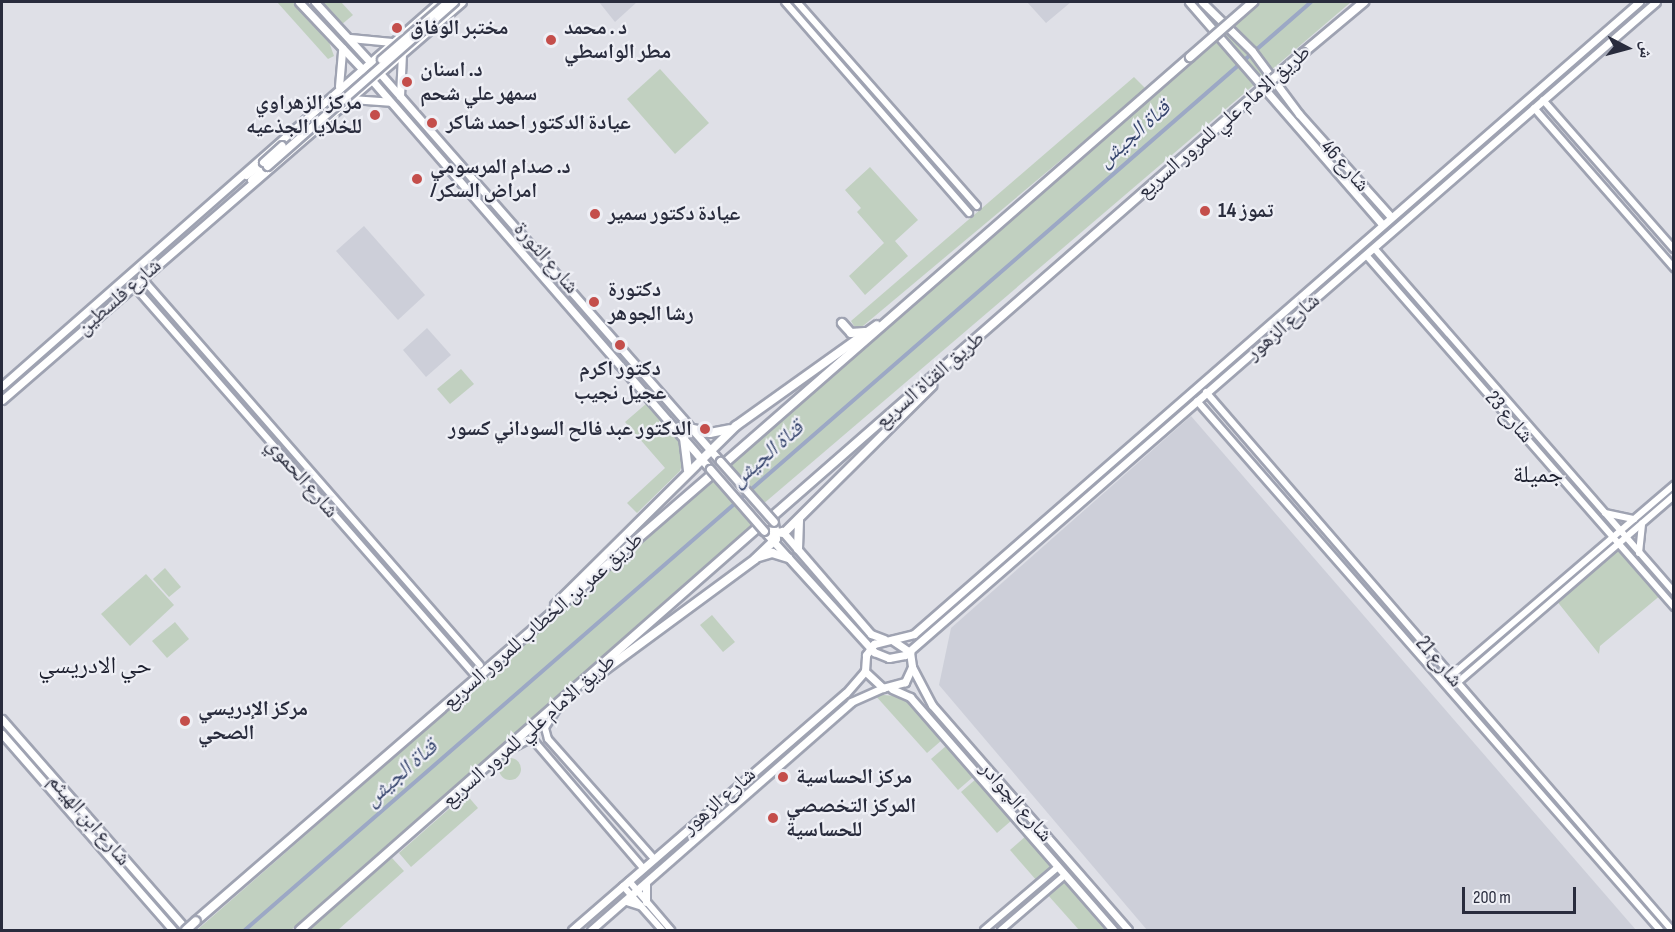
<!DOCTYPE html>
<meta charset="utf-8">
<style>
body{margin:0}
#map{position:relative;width:1675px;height:932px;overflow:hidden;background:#dfe0e7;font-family:"Sofia Sans Condensed","Noto Naskh Arabic",sans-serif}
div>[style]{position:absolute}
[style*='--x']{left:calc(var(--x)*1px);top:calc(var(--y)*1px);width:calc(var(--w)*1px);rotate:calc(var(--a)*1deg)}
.built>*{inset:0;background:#cdcfd9}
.green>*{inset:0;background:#c1d0c0}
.round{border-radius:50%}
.canal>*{height:4px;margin:-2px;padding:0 2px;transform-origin:2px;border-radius:2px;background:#9ca8c5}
.roads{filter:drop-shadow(2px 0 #9fa3b2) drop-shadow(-2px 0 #9fa3b2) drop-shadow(0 2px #9fa3b2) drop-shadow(0 -2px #9fa3b2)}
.secondary>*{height:6px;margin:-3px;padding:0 3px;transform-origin:3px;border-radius:3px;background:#fff}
.primary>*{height:7px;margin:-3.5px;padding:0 3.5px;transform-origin:3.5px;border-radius:3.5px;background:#fff}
.highway>*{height:8px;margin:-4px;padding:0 4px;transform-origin:4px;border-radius:4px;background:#fff}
.bridges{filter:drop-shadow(2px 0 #9fa3b2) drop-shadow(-2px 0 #9fa3b2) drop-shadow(0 2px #9fa3b2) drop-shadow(0 -2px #9fa3b2)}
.primary-bridge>*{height:7px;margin:-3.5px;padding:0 3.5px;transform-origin:3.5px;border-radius:3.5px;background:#fff}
.highway-bridge>*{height:8px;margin:-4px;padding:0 4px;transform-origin:4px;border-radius:4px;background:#fff}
.dots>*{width:16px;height:16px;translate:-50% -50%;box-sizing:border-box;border:3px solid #eeeff5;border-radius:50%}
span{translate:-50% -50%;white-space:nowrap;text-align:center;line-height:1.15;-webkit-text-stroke:4.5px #eeeff5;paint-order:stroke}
.poi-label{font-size:21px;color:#292c3d;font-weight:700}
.left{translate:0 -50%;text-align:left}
.right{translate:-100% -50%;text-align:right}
.street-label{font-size:21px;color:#292c3d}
.water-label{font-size:22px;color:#36456e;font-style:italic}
.quarter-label{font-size:24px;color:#1b1e2d}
.frame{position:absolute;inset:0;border:3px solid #292c3d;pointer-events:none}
.north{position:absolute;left:1597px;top:18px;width:60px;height:60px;-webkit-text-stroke:4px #eeeff5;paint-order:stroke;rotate:96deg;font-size:16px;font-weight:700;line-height:24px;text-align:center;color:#292c3d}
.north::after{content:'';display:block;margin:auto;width:21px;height:27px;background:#292c3d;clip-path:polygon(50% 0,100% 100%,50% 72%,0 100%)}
.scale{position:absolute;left:1462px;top:887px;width:114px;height:27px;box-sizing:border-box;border:3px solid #292c3d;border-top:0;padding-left:8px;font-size:18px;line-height:21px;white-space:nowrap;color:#292c3d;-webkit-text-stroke:4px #eeeff5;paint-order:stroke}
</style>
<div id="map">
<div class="built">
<div style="clip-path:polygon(599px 2px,637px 2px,615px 22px)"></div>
<div style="clip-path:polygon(1027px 2px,1071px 2px,1046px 23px)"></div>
<div style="clip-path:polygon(364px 226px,425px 295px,398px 320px,336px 251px)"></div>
<div style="clip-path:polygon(427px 328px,451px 355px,426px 377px,403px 350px)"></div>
<div style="clip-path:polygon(1191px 416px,1636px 930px,1147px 930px,939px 685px,951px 628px)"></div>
</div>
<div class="green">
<div style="clip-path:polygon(277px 2px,294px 2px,328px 39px,334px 56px,328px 59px)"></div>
<div style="clip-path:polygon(320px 2px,341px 2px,353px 15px,341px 25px)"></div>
<div style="clip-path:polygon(1257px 2px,1351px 2px,762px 505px,722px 459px)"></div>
<div style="clip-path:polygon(660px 69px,709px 123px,675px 154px,627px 99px)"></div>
<div style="clip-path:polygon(1134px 77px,1146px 89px,857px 331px,851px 321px)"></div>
<div style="clip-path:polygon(870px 167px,918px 220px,895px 241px,908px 256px,865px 295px,849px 276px,884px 243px,857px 212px,861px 208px,845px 190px)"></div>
<div style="clip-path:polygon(461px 369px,474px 384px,450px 404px,437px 389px)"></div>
<div style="clip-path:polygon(647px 403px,682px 444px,684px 458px,680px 471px,637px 513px,627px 503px,665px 468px,625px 422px)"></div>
<div style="clip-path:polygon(713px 479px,754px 527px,291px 930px,197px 930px)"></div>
<div style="clip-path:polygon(1619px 547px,1662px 594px,1600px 646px,1599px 654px,1556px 600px)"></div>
<div style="clip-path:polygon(165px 568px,181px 587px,169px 597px,153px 579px)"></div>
<div style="clip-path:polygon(146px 574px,174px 605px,130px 646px,101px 614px)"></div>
<div style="clip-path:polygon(712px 615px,735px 642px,723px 652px,700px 625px)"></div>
<div style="clip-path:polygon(175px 622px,189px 639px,167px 658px,152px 641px)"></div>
<div style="clip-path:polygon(874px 694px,905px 697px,942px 740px,927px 753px)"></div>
<div style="clip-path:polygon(946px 746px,973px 777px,958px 790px,931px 759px)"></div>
<div class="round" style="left:499px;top:758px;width:22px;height:22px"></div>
<div style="clip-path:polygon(976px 779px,1012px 820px,997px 833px,961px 792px)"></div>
<div style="clip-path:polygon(466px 794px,478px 808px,411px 867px,399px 853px)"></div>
<div style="clip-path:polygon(1026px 836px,1052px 867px,1037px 881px,1010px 850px)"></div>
<div style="clip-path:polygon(392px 858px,404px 871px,338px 930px,307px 930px)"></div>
<div style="clip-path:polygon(1064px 879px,1108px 930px,1079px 930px,1047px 894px)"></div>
</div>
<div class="canal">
<div style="--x:245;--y:930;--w:1413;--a:-41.04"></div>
</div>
<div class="roads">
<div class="secondary">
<div style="--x:785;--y:2;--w:280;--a:48.9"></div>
<div style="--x:797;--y:2;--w:272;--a:48.6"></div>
<div style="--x:1543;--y:100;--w:198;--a:48.7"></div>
<div style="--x:1534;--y:108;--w:213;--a:48.8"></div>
<div style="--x:1374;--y:248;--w:456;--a:48.9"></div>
<div style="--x:1366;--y:255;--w:468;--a:48.8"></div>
<div style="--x:141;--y:277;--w:515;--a:48.86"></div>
<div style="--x:133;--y:285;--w:514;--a:48.78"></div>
<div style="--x:1206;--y:392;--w:712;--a:49.1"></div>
<div style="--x:1197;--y:401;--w:703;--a:48.81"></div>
<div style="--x:1605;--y:513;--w:30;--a:12"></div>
<div style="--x:1639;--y:553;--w:30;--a:-84"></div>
<div style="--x:1451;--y:676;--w:294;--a:-40.6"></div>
<div style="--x:1457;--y:683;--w:286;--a:-40.8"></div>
<div style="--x:561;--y:703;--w:30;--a:123"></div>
<div style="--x:545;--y:728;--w:11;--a:75"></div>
<div style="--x:548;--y:739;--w:160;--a:48.5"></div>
<div style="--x:507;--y:751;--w:24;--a:-28"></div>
<div style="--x:528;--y:740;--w:7;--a:16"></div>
<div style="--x:535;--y:742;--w:166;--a:49.4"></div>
<div style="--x:629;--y:881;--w:65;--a:49.4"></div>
<div style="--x:623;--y:886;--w:59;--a:48.4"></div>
<div style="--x:984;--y:930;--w:97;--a:-40.4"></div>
<div style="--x:1001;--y:930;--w:84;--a:-40.7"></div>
</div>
<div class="primary">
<div style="--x:299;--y:2;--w:93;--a:46.7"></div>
<div style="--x:315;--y:2;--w:84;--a:47.4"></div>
<div style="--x:1189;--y:2;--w:294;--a:49"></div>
<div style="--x:1202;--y:2;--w:70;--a:44.4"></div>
<div style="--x:1252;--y:51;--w:79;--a:53.3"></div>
<div style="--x:1299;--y:114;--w:138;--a:48.2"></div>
<div style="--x:350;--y:38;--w:42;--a:5.4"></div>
<div style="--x:378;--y:71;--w:519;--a:48.75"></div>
<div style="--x:370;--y:78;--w:518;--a:48.99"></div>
<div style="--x:339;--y:86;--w:38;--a:-85"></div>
<div style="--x:400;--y:96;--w:43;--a:-87.3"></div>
<div style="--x:351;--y:99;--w:39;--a:4"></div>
<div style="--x:246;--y:175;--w:21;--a:-37"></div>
<div style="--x:251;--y:180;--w:21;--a:-41"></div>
<div style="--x:2;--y:386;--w:582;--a:-41.31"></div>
<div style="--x:2;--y:400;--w:608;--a:-40.87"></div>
<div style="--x:764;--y:531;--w:164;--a:47.7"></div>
<div style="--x:874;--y:652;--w:16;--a:22"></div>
<div style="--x:889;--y:658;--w:16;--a:-11"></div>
<div style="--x:905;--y:655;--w:995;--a:-41.01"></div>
<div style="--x:782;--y:531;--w:136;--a:49.2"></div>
<div style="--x:871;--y:634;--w:14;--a:21"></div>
<div style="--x:892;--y:640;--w:22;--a:34"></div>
<div style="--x:910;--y:652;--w:15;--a:82"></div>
<div style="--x:912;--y:667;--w:17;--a:115"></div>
<div style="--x:905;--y:682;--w:23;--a:165"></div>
<div style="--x:883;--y:688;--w:25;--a:-137"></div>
<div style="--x:865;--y:671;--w:16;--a:-86"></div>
<div style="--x:866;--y:655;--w:14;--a:-54"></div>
<div style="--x:874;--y:644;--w:41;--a:-14"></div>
<div style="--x:914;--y:634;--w:962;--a:-41.08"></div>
<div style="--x:912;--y:667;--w:43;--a:62.2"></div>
<div style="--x:932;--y:705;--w:298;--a:48.9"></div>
<div style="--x:892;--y:689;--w:20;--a:24"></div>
<div style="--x:910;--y:697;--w:309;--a:48.9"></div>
<div style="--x:2;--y:719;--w:281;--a:48.8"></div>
<div style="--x:2;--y:734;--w:260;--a:48.9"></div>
<div style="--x:646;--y:884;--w:18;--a:90"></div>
<div style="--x:626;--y:901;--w:14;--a:17"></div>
<div style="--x:572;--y:930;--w:362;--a:-40.9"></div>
<div style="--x:846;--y:693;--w:29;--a:-49"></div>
<div style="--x:591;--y:930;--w:346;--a:-41.2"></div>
<div style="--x:851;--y:702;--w:35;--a:-24"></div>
</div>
<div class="highway">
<div style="--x:1303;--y:53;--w:80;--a:-39.9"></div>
<div style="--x:842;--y:323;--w:13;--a:48"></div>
<div style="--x:851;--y:333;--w:14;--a:-4"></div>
<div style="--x:693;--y:429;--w:17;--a:13"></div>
<div style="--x:710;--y:433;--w:20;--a:-11"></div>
<div style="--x:684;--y:438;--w:32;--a:83"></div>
<div style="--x:727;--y:461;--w:614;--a:-41.11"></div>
<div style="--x:774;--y:515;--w:612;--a:-41.16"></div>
<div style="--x:764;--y:531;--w:20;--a:6"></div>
<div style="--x:784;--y:533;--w:209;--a:-44.8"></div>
<div style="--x:798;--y:549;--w:29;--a:-88"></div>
<div style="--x:759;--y:557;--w:14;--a:-17"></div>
<div style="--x:772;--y:553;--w:17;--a:17"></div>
<div style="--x:555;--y:605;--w:255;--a:-44.7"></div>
<div style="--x:736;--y:426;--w:173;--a:-35.6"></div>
<div style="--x:602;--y:672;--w:190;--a:-36.4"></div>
<div style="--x:755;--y:559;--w:29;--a:-44"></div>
<div style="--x:776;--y:539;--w:17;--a:-97"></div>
<div style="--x:196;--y:921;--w:680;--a:-40.88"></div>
<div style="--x:300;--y:930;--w:607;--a:-41.33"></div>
</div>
</div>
<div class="bridges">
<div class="primary-bridge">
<div style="--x:381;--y:59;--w:87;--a:-40.8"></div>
<div style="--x:263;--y:162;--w:25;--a:-42"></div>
<div style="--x:267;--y:166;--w:249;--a:-41.3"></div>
<div style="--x:720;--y:461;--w:81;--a:48.5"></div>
<div style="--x:710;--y:469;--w:82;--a:48.9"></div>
</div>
<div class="highway-bridge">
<div style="--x:1190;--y:57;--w:84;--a:-41.1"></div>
<div style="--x:1235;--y:112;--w:90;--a:-40.9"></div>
<div style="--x:186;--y:930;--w:13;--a:-42"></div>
</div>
</div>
<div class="dots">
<div style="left:397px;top:28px;background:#c44e4b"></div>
<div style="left:551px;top:40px;background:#c44e4b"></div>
<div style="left:407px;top:82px;background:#c44e4b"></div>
<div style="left:375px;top:115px;background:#c44e4b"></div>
<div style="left:432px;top:123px;background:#c44e4b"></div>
<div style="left:417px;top:179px;background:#c44e4b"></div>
<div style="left:1205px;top:211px;background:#c44e4b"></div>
<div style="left:595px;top:214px;background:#c44e4b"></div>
<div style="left:594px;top:302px;background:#c44e4b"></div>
<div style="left:620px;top:345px;background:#c44e4b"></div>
<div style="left:705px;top:429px;background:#c44e4b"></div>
<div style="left:185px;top:721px;background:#c44e4b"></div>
<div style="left:783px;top:777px;background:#c44e4b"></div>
<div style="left:773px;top:818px;background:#c44e4b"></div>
</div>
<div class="poi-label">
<span class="left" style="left:410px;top:28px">مختبر الوفاق</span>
<span class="left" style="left:564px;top:40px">د . محمد<br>مطر الواسطي</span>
<span class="left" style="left:420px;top:82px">د. اسنان<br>سمهر علي شحم</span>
<span class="right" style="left:362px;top:115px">مركز الزهراوي<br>للخلايا الجذعيه</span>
<span class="left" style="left:446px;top:123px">عيادة الدكتور احمد شاكر</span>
<span class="left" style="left:430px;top:179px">د. صدام المرسومي<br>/امراض السكر</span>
<span class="left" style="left:1218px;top:211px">14 تموز</span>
<span class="left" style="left:608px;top:214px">عيادة دكتور سمير</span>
<span class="left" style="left:608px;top:302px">دكتورة<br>رشا الجوهر</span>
<span style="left:620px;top:381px">دكتور اكرم<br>عجيل نجيب</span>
<span class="right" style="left:692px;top:429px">الدكتور عبد فالح السوداني كسور</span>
<span class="left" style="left:198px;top:721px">مركز الإدريسي<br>الصحي</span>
<span class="left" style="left:796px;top:777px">مركز الحساسية</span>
<span class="left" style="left:786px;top:818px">المركز التخصصي<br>للحساسية</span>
</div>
<div class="street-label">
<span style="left:1224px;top:122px;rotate:-41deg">طريق الامام علي للمرور السريع</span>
<span style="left:1345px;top:166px;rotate:48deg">شارع 46</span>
<span style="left:546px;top:258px;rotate:49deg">شارع الثورة</span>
<span style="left:119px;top:297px;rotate:-41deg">شارع فلسطين</span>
<span style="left:1283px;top:327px;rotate:-41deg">شارع الزهور</span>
<span style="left:930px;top:380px;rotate:-41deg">طريق القناة السريع</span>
<span style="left:1509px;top:417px;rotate:49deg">شارع 23</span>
<span style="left:302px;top:478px;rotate:49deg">شارع الحموي</span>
<span style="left:543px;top:621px;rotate:-41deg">طريق عمر بن الخطاب للمرور السريع</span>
<span style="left:1439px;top:662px;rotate:49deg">شارع 21</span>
<span style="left:529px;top:731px;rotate:-41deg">طريق الامام علي للمرور السريع</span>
<span style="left:719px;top:801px;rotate:-41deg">شارع الزهور</span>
<span style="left:1016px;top:802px;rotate:49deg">شارع الچوادر</span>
<span style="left:89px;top:820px;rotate:49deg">شارع ابن الهيثم</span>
</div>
<div class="water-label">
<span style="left:1134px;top:134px;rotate:-41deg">قناة الجيش</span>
<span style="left:767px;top:454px;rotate:-41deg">قناة الجيش</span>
<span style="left:401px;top:773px;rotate:-41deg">قناة الجيش</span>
</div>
<div class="quarter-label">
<span style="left:1538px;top:475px">جميلة</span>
<span style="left:95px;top:666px">حي الادريسي</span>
</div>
<div class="frame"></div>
<div class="north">ش</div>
<div class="scale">200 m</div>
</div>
